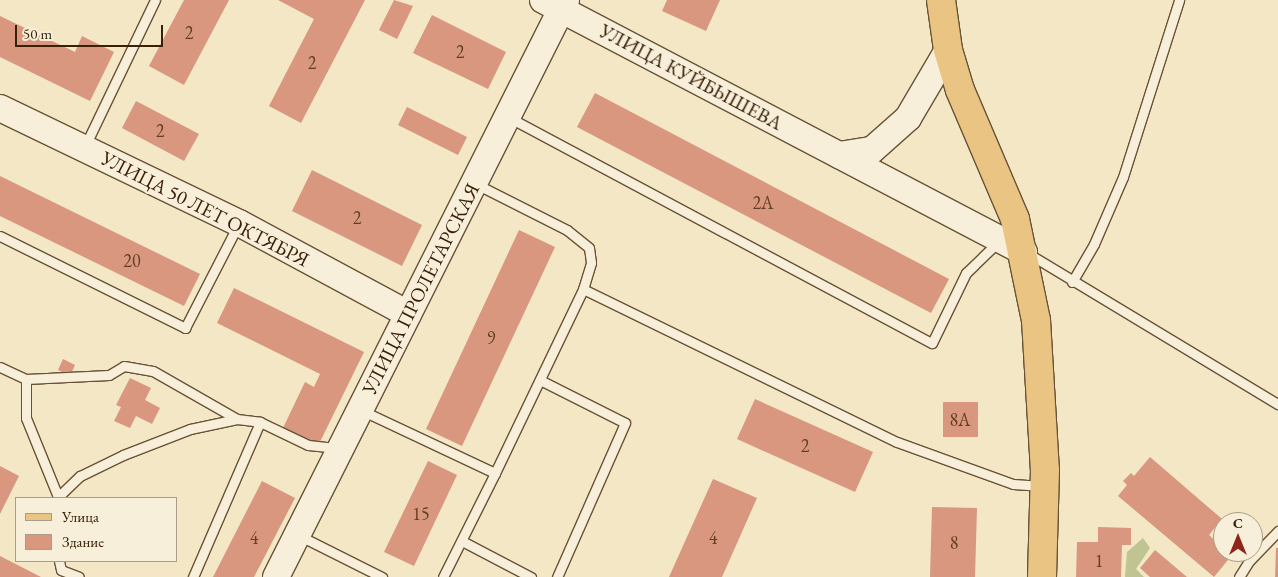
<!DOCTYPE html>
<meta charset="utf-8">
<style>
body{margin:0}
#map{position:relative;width:1278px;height:577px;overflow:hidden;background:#f3e7c6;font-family:"EB Garamond",serif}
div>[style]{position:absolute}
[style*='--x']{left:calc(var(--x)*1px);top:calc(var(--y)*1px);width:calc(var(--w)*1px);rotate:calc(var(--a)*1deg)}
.green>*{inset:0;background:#bfc492}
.building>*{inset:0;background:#d8977e}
.roads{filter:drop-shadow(1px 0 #685236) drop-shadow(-1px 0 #685236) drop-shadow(0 1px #685236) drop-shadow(0 -1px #685236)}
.lane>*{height:9px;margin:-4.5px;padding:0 4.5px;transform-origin:4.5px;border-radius:4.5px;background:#f7efda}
.secondary>*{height:26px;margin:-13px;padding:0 13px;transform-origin:13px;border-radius:13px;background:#f7efda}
.primary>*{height:28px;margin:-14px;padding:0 14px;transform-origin:14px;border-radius:14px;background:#eac483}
span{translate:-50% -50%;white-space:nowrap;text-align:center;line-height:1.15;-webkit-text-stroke:4.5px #f7efda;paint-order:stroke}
.number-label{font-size:18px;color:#623e24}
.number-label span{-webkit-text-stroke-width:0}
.street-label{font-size:20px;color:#3a2006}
.legend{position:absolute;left:15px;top:497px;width:162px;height:65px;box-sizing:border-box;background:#f7efda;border:1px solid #ab9c85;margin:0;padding:6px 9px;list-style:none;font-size:15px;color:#3a2006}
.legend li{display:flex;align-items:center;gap:10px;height:25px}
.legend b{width:25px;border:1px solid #ab9c85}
.north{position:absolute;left:1213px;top:512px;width:50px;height:50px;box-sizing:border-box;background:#f7efda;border:1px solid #ab9c85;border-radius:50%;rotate:0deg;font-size:14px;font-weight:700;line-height:20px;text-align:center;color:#3a2006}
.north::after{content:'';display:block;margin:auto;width:18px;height:22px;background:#8f2418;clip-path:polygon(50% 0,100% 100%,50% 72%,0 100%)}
.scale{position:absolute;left:15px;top:25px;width:148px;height:22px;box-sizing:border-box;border:2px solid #3a2006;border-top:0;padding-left:6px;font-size:15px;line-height:18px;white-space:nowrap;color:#3a2006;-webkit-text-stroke:4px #f7efda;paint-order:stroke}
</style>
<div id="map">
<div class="green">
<div style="clip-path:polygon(1143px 538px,1150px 548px,1136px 569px,1144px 577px,1125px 577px,1127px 552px)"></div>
</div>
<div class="building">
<div style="clip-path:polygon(184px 0,229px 0,184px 85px,149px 66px)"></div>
<div style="clip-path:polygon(278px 0,365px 0,301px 123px,269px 106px,314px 19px)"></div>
<div style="clip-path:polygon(394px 0,413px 6px,397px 39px,379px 30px)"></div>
<div style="clip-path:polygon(667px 0,720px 0,706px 31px,662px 11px)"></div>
<div style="clip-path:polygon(432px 15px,506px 52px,488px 89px,413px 53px)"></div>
<div style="clip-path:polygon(0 16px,75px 52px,82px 36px,114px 52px,90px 101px,0 57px)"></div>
<div style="clip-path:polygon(595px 93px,949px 279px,931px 313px,577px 127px)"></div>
<div style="clip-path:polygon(136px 101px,199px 134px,184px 161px,122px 128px)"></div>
<div style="clip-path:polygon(407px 107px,467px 137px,458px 155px,398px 125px)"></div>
<div style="clip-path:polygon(312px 170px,422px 225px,402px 266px,292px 211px)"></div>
<div style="clip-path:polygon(0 176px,200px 274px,184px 306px,0 216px)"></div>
<div style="clip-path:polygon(519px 230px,555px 247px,462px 446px,426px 429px)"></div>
<div style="clip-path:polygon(234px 288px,364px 352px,318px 446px,283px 428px,305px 382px,314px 387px,320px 374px,217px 323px)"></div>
<div style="clip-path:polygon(63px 359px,75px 365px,70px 376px,58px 370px)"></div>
<div style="clip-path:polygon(130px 378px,151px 388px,145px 400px,160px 408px,152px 424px,136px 416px,130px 428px,114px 421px,121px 407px,116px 405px)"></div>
<div style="clip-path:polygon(755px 399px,873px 452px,855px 492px,737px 439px)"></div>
<div style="clip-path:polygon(943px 402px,978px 402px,978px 437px,943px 437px)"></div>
<div style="clip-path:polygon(1150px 457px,1222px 519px,1209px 535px,1223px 548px,1223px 552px,1232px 555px,1214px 577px,1118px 496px,1127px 485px,1123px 481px,1131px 473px,1134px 476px)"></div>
<div style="clip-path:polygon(428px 461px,457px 475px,414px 566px,384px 552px)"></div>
<div style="clip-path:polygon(0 466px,19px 476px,0 514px)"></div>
<div style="clip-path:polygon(713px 479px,757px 498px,722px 577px,669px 577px)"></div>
<div style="clip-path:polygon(262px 481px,295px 498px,254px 577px,213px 577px)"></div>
<div style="clip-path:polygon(932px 507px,977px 508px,975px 577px,930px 577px)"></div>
<div style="clip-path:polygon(1098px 527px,1131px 528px,1131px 545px,1122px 545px,1121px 577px,1076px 577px,1077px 542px,1098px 542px)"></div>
<div style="clip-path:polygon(1276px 548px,1278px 548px,1278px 577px,1275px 577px)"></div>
<div style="clip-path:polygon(1155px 550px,1187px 577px,1150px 577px,1140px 568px)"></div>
<div style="clip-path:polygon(0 556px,41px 577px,0 577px)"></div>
</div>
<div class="roads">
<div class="lane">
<div style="--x:510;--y:118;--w:478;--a:28.1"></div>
<div style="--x:932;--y:343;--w:78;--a:-64.1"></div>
<div style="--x:966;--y:273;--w:46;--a:-44.1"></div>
<div style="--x:85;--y:146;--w:162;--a:-64.4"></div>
<div style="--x:476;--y:184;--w:102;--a:26.8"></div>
<div style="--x:567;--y:230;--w:28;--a:39"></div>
<div style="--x:589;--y:248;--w:15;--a:82"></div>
<div style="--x:591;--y:263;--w:27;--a:107"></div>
<div style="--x:583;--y:289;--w:349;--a:26"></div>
<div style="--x:897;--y:442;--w:123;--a:19.9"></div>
<div style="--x:1013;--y:484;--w:29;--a:4"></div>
<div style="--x:0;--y:236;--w:207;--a:26.4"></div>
<div style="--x:185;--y:328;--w:116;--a:-62.8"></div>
<div style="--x:1029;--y:254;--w:291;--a:31.1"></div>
<div style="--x:1072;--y:282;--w:44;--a:-59.9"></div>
<div style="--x:1094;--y:244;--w:73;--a:-66.6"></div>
<div style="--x:1123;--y:177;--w:186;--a:-72.4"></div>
<div style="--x:0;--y:367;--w:29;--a:25"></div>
<div style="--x:26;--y:379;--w:39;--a:90"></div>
<div style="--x:26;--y:418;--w:85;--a:67.9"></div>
<div style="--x:26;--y:379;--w:83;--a:-2.8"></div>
<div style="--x:109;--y:375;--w:17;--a:-31"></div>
<div style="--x:124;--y:366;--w:29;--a:10"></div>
<div style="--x:153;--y:371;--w:97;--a:29.7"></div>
<div style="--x:540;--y:380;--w:95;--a:26.8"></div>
<div style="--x:625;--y:423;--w:168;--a:113.8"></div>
<div style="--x:363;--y:411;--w:146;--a:25.2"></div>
<div style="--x:495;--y:473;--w:204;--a:-64.4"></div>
<div style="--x:57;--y:498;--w:32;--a:-44"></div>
<div style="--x:80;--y:476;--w:48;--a:-26"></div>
<div style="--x:123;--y:455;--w:72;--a:-21.2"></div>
<div style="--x:190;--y:429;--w:48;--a:-12"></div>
<div style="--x:237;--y:419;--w:23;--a:7"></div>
<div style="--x:260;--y:422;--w:53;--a:25.6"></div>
<div style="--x:308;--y:445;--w:30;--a:6"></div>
<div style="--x:300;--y:536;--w:92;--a:26.6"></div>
<div style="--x:462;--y:541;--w:78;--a:27.6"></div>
<div style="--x:59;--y:561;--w:9;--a:77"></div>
<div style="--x:61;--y:570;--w:19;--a:21"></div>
<div style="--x:193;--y:577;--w:169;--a:-66.6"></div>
<div style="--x:443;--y:577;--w:116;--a:-63.4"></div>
<div style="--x:1239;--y:577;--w:19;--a:-58"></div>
<div style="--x:1249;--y:561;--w:42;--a:-46"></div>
</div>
<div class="secondary">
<div style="--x:543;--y:0;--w:543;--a:27.65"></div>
<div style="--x:0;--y:108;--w:265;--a:25.7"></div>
<div style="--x:239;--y:223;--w:192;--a:28.3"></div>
<div style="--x:839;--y:155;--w:33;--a:-9"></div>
<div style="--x:872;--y:150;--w:48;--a:-41.6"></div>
<div style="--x:908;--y:118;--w:79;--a:-59.5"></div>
<div style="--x:276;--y:577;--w:646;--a:-63.32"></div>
</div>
<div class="primary">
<div style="--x:941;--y:0;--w:50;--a:82"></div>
<div style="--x:948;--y:50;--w:42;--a:73.3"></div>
<div style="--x:960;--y:90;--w:140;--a:66.9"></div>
<div style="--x:1015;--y:219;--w:103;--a:78.3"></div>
<div style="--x:1036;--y:320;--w:150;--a:86.6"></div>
<div style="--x:1045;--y:470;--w:107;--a:91.6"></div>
</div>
</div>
<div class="number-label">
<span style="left:189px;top:33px">2</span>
<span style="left:460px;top:52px">2</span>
<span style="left:312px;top:63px">2</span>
<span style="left:160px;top:131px">2</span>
<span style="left:763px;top:203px">2А</span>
<span style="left:357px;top:218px">2</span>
<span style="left:132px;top:261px">20</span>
<span style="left:491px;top:338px">9</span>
<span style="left:960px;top:420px">8А</span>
<span style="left:805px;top:446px">2</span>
<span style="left:421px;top:514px">15</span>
<span style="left:254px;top:538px">4</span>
<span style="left:713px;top:538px">4</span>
<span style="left:954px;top:543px">8</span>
<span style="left:1099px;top:561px">1</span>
</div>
<div class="street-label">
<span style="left:691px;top:77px;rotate:28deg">УЛИЦА КУЙБЫШЕВА</span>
<span style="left:205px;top:209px;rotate:27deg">УЛИЦА 50 ЛЕТ ОКТЯБРЯ</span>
<span style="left:421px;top:289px;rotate:-63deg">УЛИЦА ПРОЛЕТАРСКАЯ</span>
</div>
<ul class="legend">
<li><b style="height:6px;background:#eac483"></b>Улица</li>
<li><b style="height:14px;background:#d8977e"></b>Здание</li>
</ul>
<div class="north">С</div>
<div class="scale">50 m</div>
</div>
